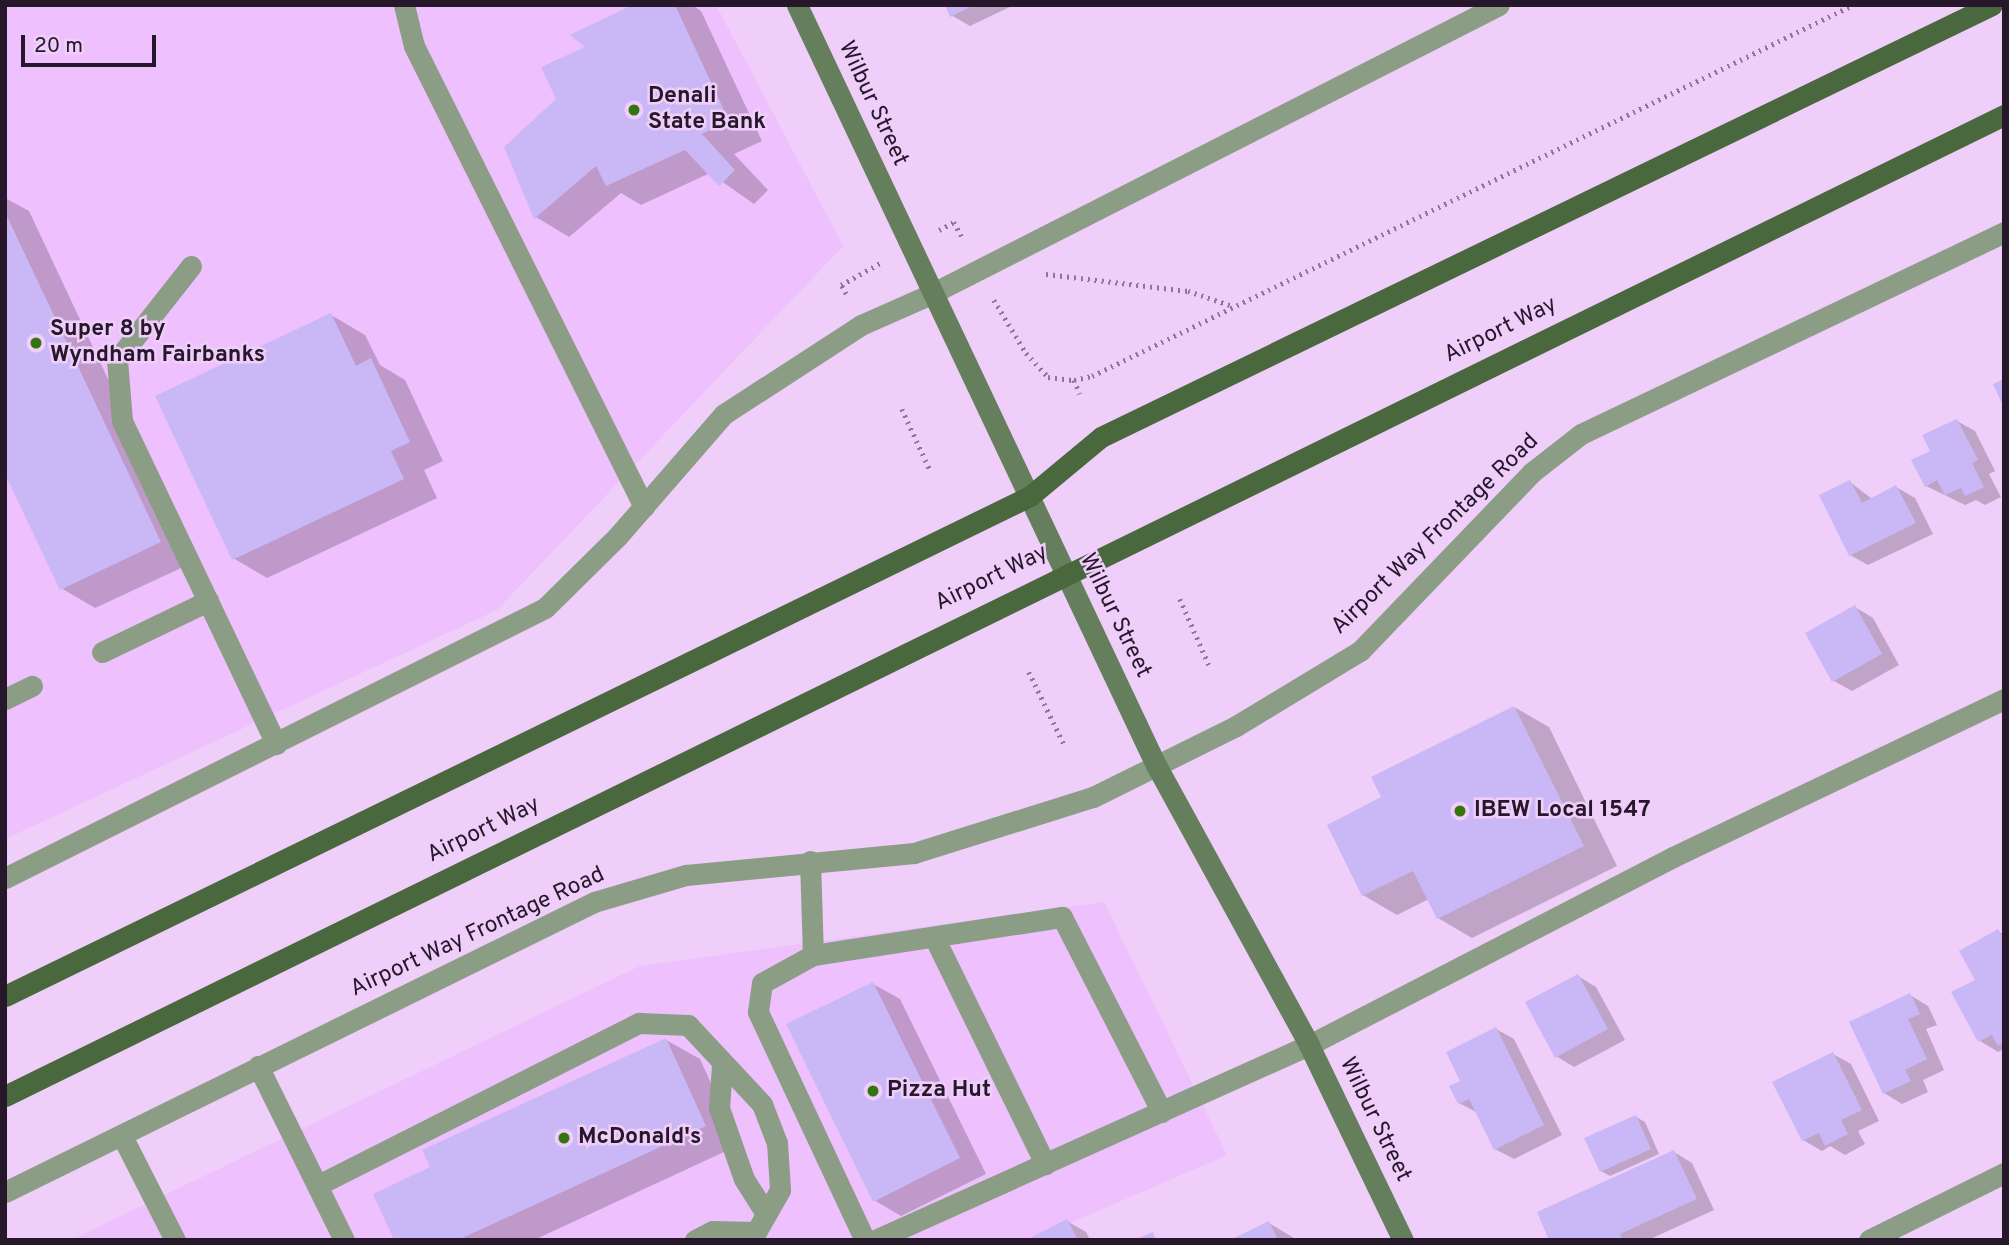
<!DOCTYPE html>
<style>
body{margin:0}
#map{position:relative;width:2009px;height:1245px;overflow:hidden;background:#efcefa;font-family:Overpass,sans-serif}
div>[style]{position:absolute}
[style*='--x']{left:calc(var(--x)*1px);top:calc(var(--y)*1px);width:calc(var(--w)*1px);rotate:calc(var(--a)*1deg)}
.built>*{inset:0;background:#eec0fd}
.shadow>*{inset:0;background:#0003}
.building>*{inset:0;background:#c9b8f5}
.path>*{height:4.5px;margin-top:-2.25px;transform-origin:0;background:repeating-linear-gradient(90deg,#8e7696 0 2px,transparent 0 7px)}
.lane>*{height:21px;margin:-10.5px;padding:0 10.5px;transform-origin:10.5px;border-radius:10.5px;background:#8c9d86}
.street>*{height:21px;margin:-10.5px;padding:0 10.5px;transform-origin:10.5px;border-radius:10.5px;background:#8c9d86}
.secondary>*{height:21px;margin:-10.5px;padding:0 10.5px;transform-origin:10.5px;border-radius:10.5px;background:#657e5c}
.primary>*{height:21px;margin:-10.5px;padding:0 10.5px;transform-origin:10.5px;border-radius:10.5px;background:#4a683e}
.dots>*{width:19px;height:19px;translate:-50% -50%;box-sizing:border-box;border:4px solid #efcefa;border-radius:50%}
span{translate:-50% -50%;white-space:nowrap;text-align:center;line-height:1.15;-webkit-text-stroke:5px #efcefa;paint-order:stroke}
.poi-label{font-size:23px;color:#26172b;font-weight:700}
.left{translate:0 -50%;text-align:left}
.street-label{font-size:23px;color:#26172b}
.frame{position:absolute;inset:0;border:7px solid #26172b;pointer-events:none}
.scale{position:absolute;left:21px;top:35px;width:135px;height:32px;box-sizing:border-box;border:4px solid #26172b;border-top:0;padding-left:9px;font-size:21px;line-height:24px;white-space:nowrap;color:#26172b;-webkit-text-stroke:5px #efcefa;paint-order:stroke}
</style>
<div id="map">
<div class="built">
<div style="clip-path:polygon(5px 5px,716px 5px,843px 246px,497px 610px,5px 839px)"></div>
<div style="clip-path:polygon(1104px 902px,1227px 1155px,1031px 1240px,71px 1240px,640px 966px)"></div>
</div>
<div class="shadow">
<div style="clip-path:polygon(637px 5px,692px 5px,701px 11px,762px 141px,734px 154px,768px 190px,754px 204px,710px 173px,641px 205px,621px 193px,569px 237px,536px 217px,558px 99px,588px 47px)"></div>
<div style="clip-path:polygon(947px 5px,1014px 5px,970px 26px,951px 15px)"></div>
<div style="clip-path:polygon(5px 198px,29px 211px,194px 562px,95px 608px,61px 588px,5px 470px)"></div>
<div style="clip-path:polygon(331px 315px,365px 335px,380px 365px,405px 380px,443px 461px,424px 470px,437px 498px,267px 578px,233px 558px)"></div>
<div style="clip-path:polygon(1957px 421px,1975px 431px,1995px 471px,1989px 474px,2001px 497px,1985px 505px,1976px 500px,1965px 505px,1926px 486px,1932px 452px)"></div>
<div style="clip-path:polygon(1850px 482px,1872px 499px,1896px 487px,1915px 498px,1933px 534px,1868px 565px,1850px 555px)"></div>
<div style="clip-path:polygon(1855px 607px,1873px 618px,1899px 665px,1852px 691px,1834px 681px)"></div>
<div style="clip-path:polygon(1514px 707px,1549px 727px,1617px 866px,1472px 938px,1438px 918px,1429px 899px,1397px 915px,1363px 895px,1383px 798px)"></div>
<div style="clip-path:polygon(1998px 931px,2004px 935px,2004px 1049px,1998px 1052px,1980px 1041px,1954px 993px,1977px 981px)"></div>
<div style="clip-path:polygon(1578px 976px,1596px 987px,1625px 1040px,1574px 1067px,1556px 1056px)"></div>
<div style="clip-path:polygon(873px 984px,900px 999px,986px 1174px,901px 1216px,874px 1200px)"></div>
<div style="clip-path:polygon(1910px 995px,1928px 1006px,1937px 1025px,1926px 1029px,1944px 1070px,1923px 1080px,1928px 1092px,1902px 1104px,1884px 1093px)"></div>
<div style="clip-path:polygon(1496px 1029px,1514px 1039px,1562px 1135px,1514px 1159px,1495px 1149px,1478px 1113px,1459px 1103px,1462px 1082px)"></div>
<div style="clip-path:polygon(666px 1040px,700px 1059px,739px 1145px,534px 1240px,396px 1240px,432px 1168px)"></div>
<div style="clip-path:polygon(1833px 1054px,1851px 1064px,1879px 1121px,1858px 1131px,1865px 1144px,1845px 1155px,1830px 1146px,1822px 1151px,1803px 1140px)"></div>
<div style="clip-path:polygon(1636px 1117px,1645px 1122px,1659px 1154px,1610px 1176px,1601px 1171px)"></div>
<div style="clip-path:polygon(1674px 1152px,1692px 1163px,1714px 1210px,1648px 1240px,1551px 1240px)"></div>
<div style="clip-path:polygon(1067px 1221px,1086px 1232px,1090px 1240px,1030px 1240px)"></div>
<div style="clip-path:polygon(1269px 1223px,1297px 1240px,1234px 1240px)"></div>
</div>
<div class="building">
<div style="clip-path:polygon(632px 5px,675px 5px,729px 121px,702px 134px,735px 170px,719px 186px,685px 150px,606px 186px,596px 166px,534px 219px,504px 147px,556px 99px,541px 67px,585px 47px,570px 35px)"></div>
<div style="clip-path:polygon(945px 5px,974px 5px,950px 17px)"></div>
<div style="clip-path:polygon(5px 212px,161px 542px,60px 590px,5px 474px)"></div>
<div style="clip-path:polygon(331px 313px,356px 366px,371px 358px,410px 442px,391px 451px,404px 479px,232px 560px,155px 396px)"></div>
<div style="clip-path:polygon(2004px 379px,2004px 408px,1993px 384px)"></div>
<div style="clip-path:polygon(1957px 419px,1978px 460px,1972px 463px,1984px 487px,1965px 496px,1961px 488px,1945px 495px,1937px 480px,1925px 487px,1911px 460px,1930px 451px,1922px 435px)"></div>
<div style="clip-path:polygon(1850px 480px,1862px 503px,1896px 485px,1916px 523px,1849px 556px,1819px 495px)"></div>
<div style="clip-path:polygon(1855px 605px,1882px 654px,1832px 682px,1805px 633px)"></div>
<div style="clip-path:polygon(1514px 706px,1584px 846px,1437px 919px,1413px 871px,1362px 896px,1327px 825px,1381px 797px,1371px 777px)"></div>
<div style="clip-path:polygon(1998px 929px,2004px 940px,2004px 1042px,1998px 1046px,1992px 1035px,1978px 1042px,1951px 992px,1975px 980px,1959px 951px)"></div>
<div style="clip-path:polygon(1578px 974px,1608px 1029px,1555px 1058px,1525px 1002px)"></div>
<div style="clip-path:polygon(873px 982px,960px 1158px,873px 1202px,786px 1024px)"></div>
<div style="clip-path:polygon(1910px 993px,1920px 1014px,1908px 1019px,1927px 1059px,1905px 1070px,1911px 1081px,1883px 1094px,1849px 1022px)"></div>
<div style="clip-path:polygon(1496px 1027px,1544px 1125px,1494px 1150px,1469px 1099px,1458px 1104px,1449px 1086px,1460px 1081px,1446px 1052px)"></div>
<div style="clip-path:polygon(666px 1038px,706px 1126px,458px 1240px,394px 1240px,373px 1194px,430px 1167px,422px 1150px)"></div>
<div style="clip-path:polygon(1833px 1052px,1862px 1110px,1841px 1120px,1848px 1134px,1825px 1146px,1819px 1133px,1802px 1141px,1772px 1082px)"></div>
<div style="clip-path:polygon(1636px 1115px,1651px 1149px,1600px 1172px,1584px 1138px)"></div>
<div style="clip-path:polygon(1674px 1150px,1697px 1199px,1620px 1234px,1623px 1240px,1549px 1240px,1537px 1212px)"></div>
<div style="clip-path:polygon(1067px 1219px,1078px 1240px,1026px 1240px)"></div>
<div style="clip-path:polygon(1269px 1221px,1278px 1240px,1230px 1240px)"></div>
<div style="clip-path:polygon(1153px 1232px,1156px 1240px,1134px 1240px)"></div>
</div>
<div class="path">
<div style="--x:939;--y:230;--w:17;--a:-28"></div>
<div style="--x:954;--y:222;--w:19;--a:62"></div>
<div style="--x:1046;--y:274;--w:143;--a:6.8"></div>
<div style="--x:1188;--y:291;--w:47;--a:18.4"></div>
<div style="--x:846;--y:294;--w:10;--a:-119"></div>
<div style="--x:841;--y:285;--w:47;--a:-29.3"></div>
<div style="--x:994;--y:300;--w:62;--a:58.9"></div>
<div style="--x:1026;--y:353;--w:33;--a:47"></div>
<div style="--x:1048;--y:377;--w:26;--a:7"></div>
<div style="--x:1074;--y:380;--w:18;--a:-13"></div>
<div style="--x:1092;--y:376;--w:847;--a:-25.99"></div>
<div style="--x:1074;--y:380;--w:15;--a:67"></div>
<div style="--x:902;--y:409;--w:69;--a:65.3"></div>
<div style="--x:1180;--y:599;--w:72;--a:66.3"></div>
<div style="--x:1029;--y:672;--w:80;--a:64.1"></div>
</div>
<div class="lane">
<div style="--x:404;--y:5;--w:42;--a:76.3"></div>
<div style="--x:414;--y:46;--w:515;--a:63.48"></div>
<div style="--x:191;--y:266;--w:120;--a:128.2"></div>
<div style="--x:117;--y:360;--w:61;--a:85.3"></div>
<div style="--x:122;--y:421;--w:358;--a:64.5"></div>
<div style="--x:931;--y:294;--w:637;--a:-26.97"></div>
<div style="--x:102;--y:652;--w:118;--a:-25.7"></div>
<div style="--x:5;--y:699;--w:30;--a:-26"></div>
<div style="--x:810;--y:861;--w:94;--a:88.2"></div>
<div style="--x:813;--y:955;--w:58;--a:151.2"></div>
<div style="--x:762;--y:983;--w:29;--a:98"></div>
<div style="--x:758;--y:1012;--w:252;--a:64.9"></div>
<div style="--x:934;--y:937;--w:253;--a:63.9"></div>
<div style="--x:813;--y:955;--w:252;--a:-8.7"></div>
<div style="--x:1062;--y:917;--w:219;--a:62.9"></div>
<div style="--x:722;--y:1065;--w:43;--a:94"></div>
<div style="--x:719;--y:1108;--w:75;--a:70.6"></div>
<div style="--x:744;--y:1179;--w:41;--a:57.8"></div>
<div style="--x:258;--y:1066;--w:194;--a:63.7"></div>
<div style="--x:122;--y:1136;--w:117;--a:63"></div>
<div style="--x:318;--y:1185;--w:360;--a:-26.8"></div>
<div style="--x:639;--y:1023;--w:49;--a:2.3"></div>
<div style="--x:688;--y:1025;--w:108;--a:46.9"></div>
<div style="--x:762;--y:1104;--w:42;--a:69"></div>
<div style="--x:777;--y:1143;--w:47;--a:86.3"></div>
<div style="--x:780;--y:1190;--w:48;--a:119.7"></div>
<div style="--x:695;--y:1240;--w:20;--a:-27"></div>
<div style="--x:713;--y:1231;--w:43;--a:1.3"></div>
<div style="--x:875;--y:1240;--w:476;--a:-24.2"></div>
<div style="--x:1309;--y:1045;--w:410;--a:-27.3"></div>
<div style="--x:1673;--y:857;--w:367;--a:-25.5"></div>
</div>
<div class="street">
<div style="--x:5;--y:878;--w:604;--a:-26.57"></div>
<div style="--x:545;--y:608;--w:101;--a:-44.6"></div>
<div style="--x:617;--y:537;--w:163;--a:-49"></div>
<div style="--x:724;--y:414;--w:163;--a:-33"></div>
<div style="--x:861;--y:325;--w:77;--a:-23.9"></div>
<div style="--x:5;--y:1192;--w:657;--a:-26.21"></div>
<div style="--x:594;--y:902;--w:96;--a:-16.4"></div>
<div style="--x:686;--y:875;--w:229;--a:-5.5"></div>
<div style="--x:914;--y:853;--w:188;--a:-17.4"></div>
<div style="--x:1093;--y:797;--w:160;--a:-26.4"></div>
<div style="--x:1236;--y:726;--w:145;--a:-31.2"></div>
<div style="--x:1360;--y:651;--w:247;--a:-46.1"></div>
<div style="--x:1531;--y:473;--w:63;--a:-38"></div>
<div style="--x:1581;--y:434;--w:469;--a:-25.5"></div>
<div style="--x:1869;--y:1240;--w:151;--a:-26.4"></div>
</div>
<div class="secondary">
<div style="--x:797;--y:5;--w:841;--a:64.72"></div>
<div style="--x:1156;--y:765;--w:319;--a:61.3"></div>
<div style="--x:1309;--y:1045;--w:216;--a:64.3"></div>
</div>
<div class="primary">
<div style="--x:5;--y:996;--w:1140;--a:-26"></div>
<div style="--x:1030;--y:496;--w:92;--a:-39.7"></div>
<div style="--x:1101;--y:437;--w:990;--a:-25.87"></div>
<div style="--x:5;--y:1096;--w:2227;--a:-26.14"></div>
</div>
<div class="dots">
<div style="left:634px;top:110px;background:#347410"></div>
<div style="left:36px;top:343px;background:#347410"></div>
<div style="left:1460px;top:811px;background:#347410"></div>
<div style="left:873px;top:1091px;background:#347410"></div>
<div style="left:564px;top:1138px;background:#347410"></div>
</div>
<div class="poi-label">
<span class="left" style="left:648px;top:110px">Denali<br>State Bank</span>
<span class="left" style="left:50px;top:343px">Super 8 by<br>Wyndham Fairbanks</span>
<span class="left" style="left:1474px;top:811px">IBEW Local 1547</span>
<span class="left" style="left:887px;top:1091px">Pizza Hut</span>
<span class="left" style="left:578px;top:1138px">McDonald's</span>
</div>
<div class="street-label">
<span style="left:872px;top:104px;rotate:65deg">Wilbur Street</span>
<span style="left:1501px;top:331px;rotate:-26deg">Airport Way</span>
<span style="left:1436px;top:535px;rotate:-44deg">Airport Way Frontage Road</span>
<span style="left:992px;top:579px;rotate:-26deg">Airport Way</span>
<span style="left:1114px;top:616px;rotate:64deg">Wilbur Street</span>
<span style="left:484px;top:831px;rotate:-26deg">Airport Way</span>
<span style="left:478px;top:933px;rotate:-25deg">Airport Way Frontage Road</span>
<span style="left:1374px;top:1120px;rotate:64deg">Wilbur Street</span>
</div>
<div class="frame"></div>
<div class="scale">20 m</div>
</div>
